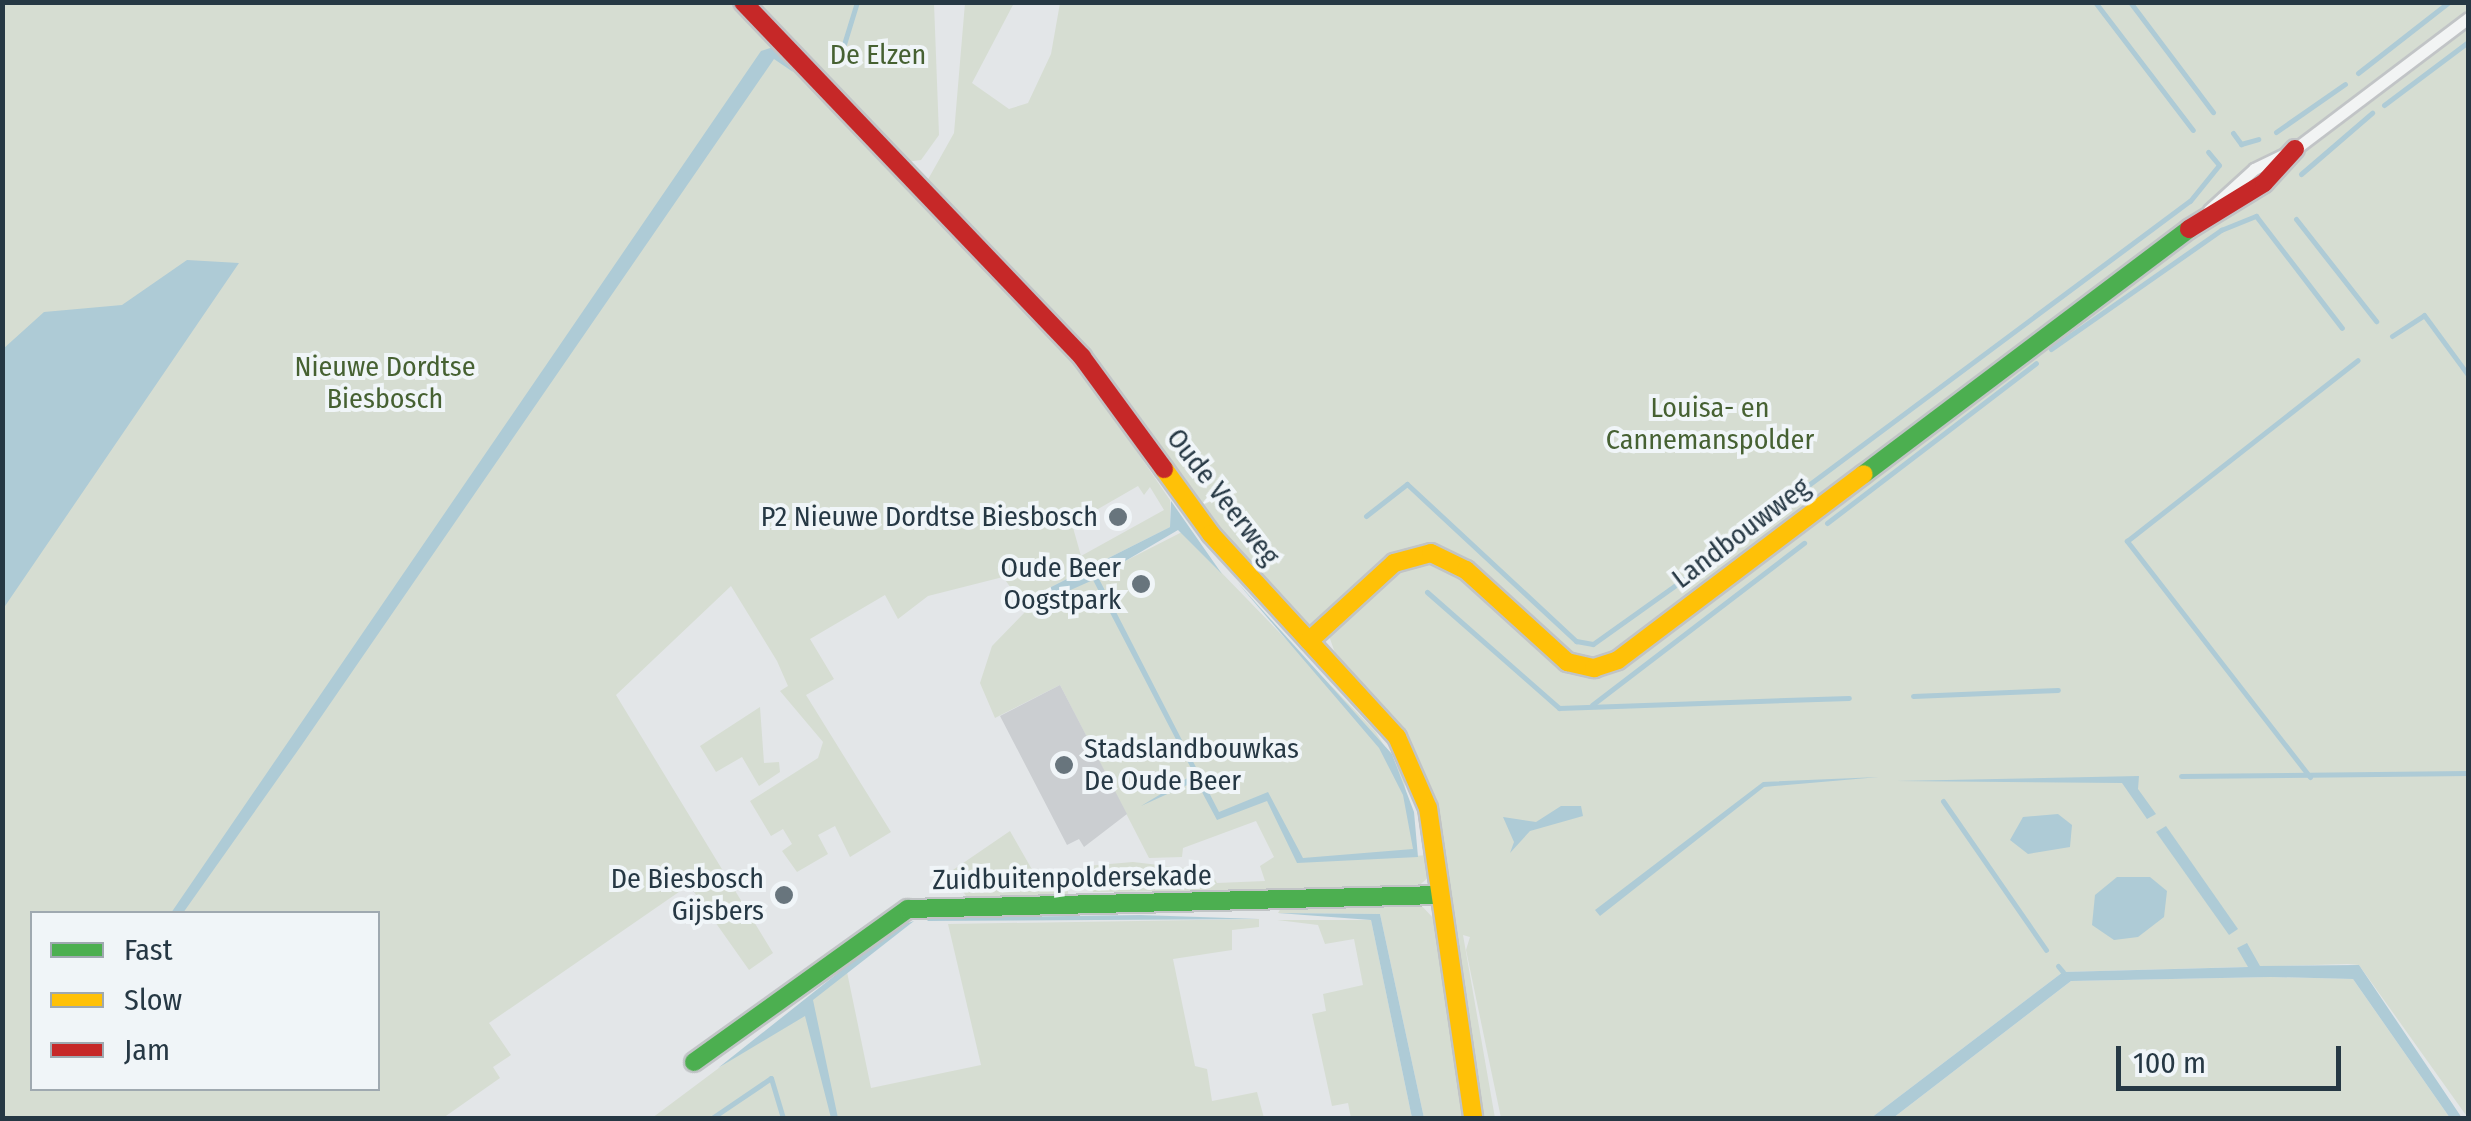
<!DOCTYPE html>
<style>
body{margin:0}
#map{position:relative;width:2471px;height:1121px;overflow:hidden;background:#e3e6e8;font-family:"Fira Sans Condensed",sans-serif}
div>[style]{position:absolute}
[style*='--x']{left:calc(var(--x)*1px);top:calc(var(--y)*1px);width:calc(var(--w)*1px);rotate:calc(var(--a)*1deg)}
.green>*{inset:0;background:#d6ddd2}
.water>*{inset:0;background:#aecbd6}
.stream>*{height:5px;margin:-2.5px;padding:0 2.5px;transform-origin:2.5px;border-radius:2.5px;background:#aecbd6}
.building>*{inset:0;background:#cbced1}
.roads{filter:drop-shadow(2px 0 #c1c4c6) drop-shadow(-2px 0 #c1c4c6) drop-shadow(0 2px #c1c4c6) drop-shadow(0 -2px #c1c4c6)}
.street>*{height:11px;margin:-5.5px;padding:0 5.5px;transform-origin:5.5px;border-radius:5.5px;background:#f2f4f4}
.fast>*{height:18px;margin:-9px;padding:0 9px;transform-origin:9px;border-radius:9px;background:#4caf50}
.slow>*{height:18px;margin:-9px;padding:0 9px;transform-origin:9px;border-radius:9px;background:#ffc107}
.jam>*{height:18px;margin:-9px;padding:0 9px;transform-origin:9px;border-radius:9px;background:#c62828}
.dots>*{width:28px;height:28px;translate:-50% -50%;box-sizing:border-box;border:5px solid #f0f5f8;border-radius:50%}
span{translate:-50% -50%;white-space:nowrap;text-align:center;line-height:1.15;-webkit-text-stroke:8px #f0f5f8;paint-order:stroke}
.park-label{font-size:28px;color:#466132}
.street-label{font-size:28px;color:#263844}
.poi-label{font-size:28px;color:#263844}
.right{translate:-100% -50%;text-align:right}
.left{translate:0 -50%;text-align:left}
.frame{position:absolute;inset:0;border:5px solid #263844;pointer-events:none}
.legend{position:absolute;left:30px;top:911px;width:350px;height:180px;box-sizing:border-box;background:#f0f5f8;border:2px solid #9fa9b0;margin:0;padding:12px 18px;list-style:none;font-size:30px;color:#263844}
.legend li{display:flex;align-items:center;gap:20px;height:50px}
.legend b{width:50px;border:2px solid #9fa9b0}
.scale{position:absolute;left:2116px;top:1046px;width:225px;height:45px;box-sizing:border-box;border:5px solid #263844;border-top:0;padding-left:12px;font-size:30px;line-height:35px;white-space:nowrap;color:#263844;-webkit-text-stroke:8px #f0f5f8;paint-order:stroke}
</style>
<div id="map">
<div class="green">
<div style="clip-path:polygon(evenodd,2px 3px,731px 3px,1079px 367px,1170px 500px,1170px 527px,1051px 587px,1029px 610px,1182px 532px,1375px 731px,1403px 775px,1417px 855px,1297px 862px,1431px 855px,1430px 876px,1415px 889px,1093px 892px,1086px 866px,1133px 862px,1210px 871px,1217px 883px,1265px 881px,1260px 866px,1274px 857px,1256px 821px,1183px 848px,1182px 857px,1149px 858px,1060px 685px,995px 718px,980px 683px,992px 646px,1027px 610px,1003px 577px,928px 596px,898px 619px,885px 595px,810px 639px,834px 679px,806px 695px,891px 832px,850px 857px,835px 826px,818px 835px,828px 854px,797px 872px,782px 851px,792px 844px,783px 829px,771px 836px,750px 801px,818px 758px,823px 742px,780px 691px,788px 686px,777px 661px,731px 586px,616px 695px,773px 953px,749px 970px,689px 885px,489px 1023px,511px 1055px,493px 1067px,500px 1078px,443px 1118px,3px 1118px,2px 3px,1138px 486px,1144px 495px,1150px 487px,1164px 510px,1081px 556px,1072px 524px,1138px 486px,2px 3px,32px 914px,378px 914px,378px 1088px,32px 1088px,32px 914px)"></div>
<div style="clip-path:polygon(759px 3px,934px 3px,939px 135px,921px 160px,906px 162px)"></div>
<div style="clip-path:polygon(965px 3px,1014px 3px,972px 83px,1009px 109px,1028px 103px,1051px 54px,1060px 3px,2468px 3px,2468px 1118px,2359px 965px,2348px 964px,2063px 972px,1871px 1118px,1501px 1118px,1466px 950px,1470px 937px,1463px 935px,1495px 1118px,1480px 1118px,1443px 841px,1411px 742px,1339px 664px,1329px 636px,1297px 618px,1207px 521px,1085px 350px,926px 183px,954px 133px)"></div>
<div style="clip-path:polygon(760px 707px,764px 763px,779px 762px,780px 772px,759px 786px,742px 757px,716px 772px,700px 746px)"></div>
<div style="clip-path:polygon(1010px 831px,1038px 880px,1063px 868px,1069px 897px,968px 899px,950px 872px)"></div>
<div style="clip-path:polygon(1418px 902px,1436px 921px,1466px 1118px,1424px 1118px,1380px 914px,1278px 913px,1282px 906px)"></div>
<div style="clip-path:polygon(1259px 919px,1259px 927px,1232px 930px,1232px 950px,1173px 959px,1195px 1066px,1207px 1069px,1212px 1101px,1257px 1092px,1264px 1118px,652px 1118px,847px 972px,871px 1088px,981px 1065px,948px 924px)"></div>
<div style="clip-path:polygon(1277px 920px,1371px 920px,1412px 1118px,1351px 1118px,1348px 1103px,1332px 1106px,1312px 1014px,1326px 1011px,1323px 994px,1363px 985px,1354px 939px,1325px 944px,1318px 925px)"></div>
<div style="clip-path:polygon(2271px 977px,2353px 979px,2450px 1118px,1893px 1118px,2071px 981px)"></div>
</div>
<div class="water">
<div style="clip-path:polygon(773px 47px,793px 72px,774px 59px,301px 746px,183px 913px,171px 913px,761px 51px)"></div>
<div style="clip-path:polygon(187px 260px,239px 263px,3px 609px,3px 349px,44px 312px,122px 305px)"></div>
<div style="clip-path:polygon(1171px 501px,1222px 574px,1178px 530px,1098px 577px,1219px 812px,1268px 792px,1303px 858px,1413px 849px,1403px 795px,1379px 748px,1237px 582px,1392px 754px,1414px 812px,1418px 857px,1297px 863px,1267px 801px,1217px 820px,1196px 781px,1141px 806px,1194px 774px,1093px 580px,1028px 609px,1051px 587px,1170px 527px)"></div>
<div style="clip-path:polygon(2139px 776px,2138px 789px,2156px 814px,2147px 819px,2122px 783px,1896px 781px)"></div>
<div style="clip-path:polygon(1879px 777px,1764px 787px,1600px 916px,1595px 910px,1763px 782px)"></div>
<div style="clip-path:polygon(1561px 806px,1581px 806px,1583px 816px,1530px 831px,1510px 853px,1514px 842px,1503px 817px,1536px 822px)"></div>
<div style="clip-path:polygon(2058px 814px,2072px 825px,2070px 847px,2028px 854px,2010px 840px,2023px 817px)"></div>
<div style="clip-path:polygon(2166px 826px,2238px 929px,2229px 935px,2156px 832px)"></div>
<div style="clip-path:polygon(2117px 877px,2150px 877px,2167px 891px,2164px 917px,2138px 937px,2114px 940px,2092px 925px,2095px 895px)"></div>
<div style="clip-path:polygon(1278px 913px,1380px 914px,1424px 1118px,1412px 1118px,1371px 920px)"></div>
<div style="clip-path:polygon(1140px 915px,1259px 919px,927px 921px,930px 918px)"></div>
<div style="clip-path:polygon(914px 921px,813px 1000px,838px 1118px,831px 1118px,805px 1016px,718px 1068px,896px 927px)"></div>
<div style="clip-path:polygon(2247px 943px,2260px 966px,2359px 965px,2462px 1118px,2450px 1118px,2353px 979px,2271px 977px,2071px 981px,1893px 1118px,1871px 1118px,2063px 972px,2248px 967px,2237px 948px)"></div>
</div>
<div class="stream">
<div style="--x:2095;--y:2;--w:161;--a:52.6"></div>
<div style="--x:2130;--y:2;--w:138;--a:53"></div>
<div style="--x:841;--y:54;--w:54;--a:-72.9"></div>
<div style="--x:2358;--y:73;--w:115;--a:-38"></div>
<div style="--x:2384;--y:105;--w:105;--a:-36.9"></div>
<div style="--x:2276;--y:132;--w:84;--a:-34.8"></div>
<div style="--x:2233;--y:133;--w:14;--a:54"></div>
<div style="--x:2241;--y:144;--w:18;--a:-16"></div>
<div style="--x:2301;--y:174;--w:94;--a:-40.7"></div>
<div style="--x:2296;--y:219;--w:130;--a:51.9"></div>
<div style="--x:2392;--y:336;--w:38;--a:-33"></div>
<div style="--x:2424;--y:315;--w:74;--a:53.7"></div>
<div style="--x:2051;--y:349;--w:208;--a:-35"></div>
<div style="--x:2221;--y:230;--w:38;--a:-22"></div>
<div style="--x:2256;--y:216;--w:141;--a:52.5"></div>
<div style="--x:1791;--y:498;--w:497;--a:-36.7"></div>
<div style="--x:2190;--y:201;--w:46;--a:-51.1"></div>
<div style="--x:2219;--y:165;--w:17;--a:-130"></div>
<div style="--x:1366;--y:516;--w:52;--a:-38"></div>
<div style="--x:1407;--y:484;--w:231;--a:42.9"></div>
<div style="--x:1576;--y:641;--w:17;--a:10"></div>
<div style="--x:1593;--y:644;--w:171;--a:-35.5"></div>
<div style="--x:1827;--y:523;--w:263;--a:-37.4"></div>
<div style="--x:1427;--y:592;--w:176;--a:41.3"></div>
<div style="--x:1559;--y:708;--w:290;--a:-2"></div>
<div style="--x:1913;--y:696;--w:145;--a:-2.4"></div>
<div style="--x:1592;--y:705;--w:267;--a:-37.4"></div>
<div style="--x:2181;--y:776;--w:287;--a:-0.6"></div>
<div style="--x:2310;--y:777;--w:299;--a:-127.8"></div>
<div style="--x:2127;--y:541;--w:293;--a:-38.1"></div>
<div style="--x:1943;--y:801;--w:181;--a:55.3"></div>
<div style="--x:2058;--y:966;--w:8;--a:50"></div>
<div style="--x:712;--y:1118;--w:71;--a:-34.1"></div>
<div style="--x:771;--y:1078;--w:42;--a:73.3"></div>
</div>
<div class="building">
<div style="clip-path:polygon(1060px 685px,1127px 814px,1084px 847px,1079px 839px,1067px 845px,1000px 716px)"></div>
</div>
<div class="roads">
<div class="street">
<div style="--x:2209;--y:210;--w:61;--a:-42.3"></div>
<div style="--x:2254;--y:169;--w:46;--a:-26"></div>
<div style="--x:2295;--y:149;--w:217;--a:-37.1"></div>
</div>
<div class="fast">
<div style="--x:1864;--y:474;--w:407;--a:-37"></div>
<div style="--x:694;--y:1062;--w:263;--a:-35.6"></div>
<div style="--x:908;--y:909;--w:532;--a:-1.51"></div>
</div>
<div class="slow">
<div style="--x:1164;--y:469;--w:80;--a:54.1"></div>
<div style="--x:1211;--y:534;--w:275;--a:47.5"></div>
<div style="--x:1397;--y:737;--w:77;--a:66.4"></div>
<div style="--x:1428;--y:808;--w:313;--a:81.7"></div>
<div style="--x:1309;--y:641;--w:115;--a:-42.5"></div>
<div style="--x:1394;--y:563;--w:38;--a:-15"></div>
<div style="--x:1431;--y:553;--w:39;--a:26"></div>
<div style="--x:1466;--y:570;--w:137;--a:42.3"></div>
<div style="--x:1567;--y:662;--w:28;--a:13"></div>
<div style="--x:1594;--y:668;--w:25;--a:-18"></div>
<div style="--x:1618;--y:660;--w:308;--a:-37.1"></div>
</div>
<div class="jam">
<div style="--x:743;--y:2;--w:491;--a:46.3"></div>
<div style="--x:1082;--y:357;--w:139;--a:53.8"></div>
<div style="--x:2189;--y:229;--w:88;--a:-31.5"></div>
<div style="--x:2264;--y:183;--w:46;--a:-47.6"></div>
</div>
</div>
<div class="dots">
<div style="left:1118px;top:517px;background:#68757d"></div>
<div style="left:1141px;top:584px;background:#68757d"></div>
<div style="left:1064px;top:765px;background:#68757d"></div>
<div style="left:784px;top:895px;background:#68757d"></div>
</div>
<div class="park-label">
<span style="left:878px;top:55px">De Elzen</span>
<span style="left:385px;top:383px">Nieuwe Dordtse<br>Biesbosch</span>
<span style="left:1710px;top:424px">Louisa- en<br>Cannemanspolder</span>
</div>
<div class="street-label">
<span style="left:1223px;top:497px;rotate:52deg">Oude Veerweg</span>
<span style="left:1741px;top:533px;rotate:-37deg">Landbouwweg</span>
<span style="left:1072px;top:878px;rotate:-1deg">Zuidbuitenpoldersekade</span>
</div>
<div class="poi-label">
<span class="right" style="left:1098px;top:517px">P2 Nieuwe Dordtse Biesbosch</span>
<span class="right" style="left:1121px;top:584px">Oude Beer<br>Oogstpark</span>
<span class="left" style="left:1084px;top:765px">Stadslandbouwkas<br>De Oude Beer</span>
<span class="right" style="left:764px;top:895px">De Biesbosch<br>Gijsbers</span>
</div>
<div class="frame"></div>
<ul class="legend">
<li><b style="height:12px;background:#4caf50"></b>Fast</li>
<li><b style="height:12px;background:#ffc107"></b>Slow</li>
<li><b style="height:12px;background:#c62828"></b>Jam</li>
</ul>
<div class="scale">100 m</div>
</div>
